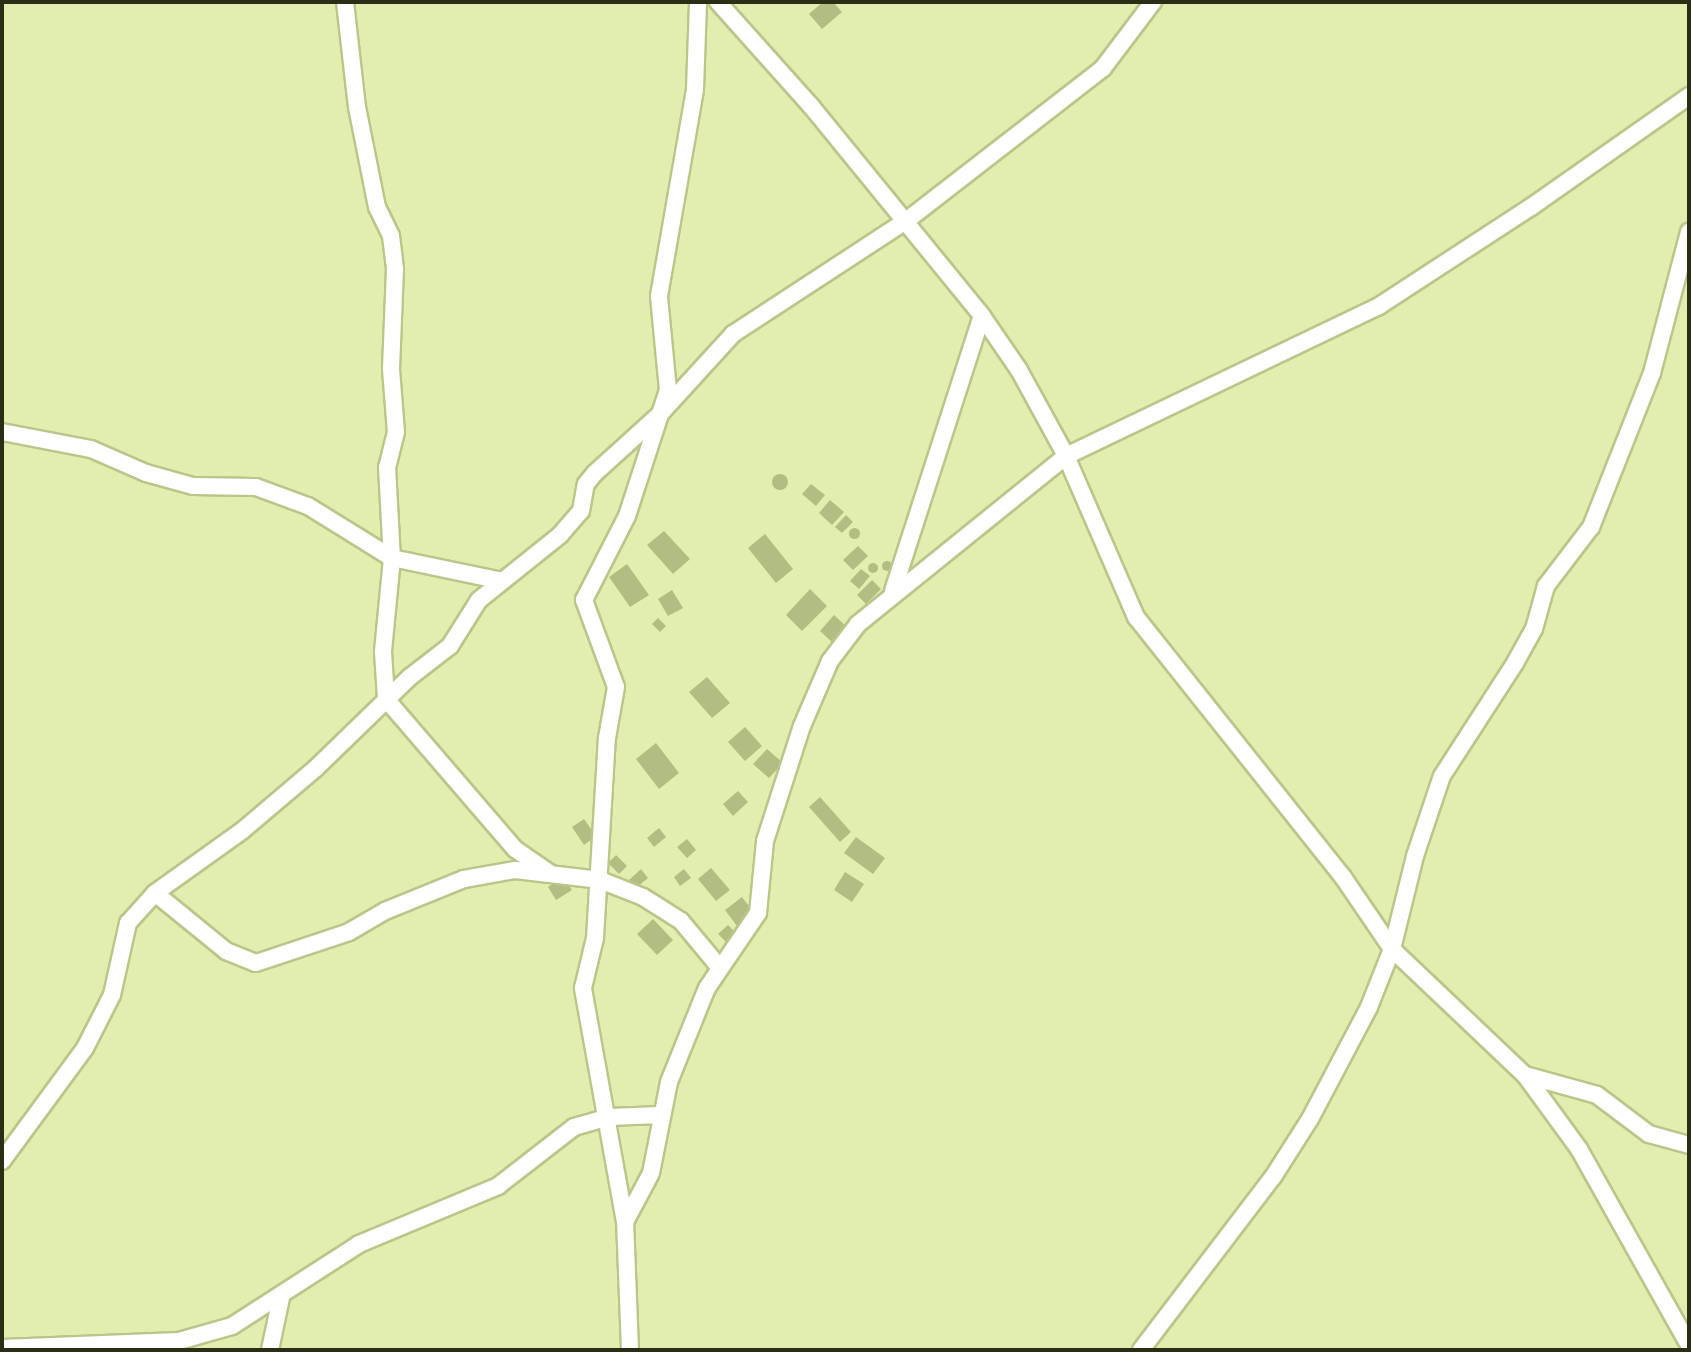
<!DOCTYPE html>
<style>
body{margin:0}
#map{position:relative;width:1691px;height:1352px;overflow:hidden;background:#e1eeb0;font-family:"Noto Sans",sans-serif}
div>[style]{position:absolute}
[style*='--x']{left:calc(var(--x)*1px);top:calc(var(--y)*1px);width:calc(var(--w)*1px);rotate:calc(var(--a)*1deg)}
.building>*{inset:0;background:#b2be81}
.round{border-radius:50%}
.roads{filter:drop-shadow(2px 0 #bac689) drop-shadow(-2px 0 #bac689) drop-shadow(0 2px #bac689) drop-shadow(0 -2px #bac689)}
.street>*{height:16px;margin:-8px;padding:0 8px;transform-origin:8px;border-radius:8px;background:#fff}
span{translate:-50% -50%;white-space:nowrap;text-align:center;line-height:1.15;-webkit-text-stroke:7px #eefcbc;paint-order:stroke}
.frame{position:absolute;inset:0;border:4px solid #292e15;pointer-events:none}
</style>
<div id="map">
<div class="building">
<div style="clip-path:polygon(823px 2px,833px 2px,842px 12px,822px 29px,809px 14px)"></div>
<div class="round" style="left:772px;top:474px;width:16px;height:16px"></div>
<div style="clip-path:polygon(811px 484px,825px 495px,816px 506px,802px 494px)"></div>
<div style="clip-path:polygon(830px 500px,844px 512px,832px 525px,819px 513px)"></div>
<div style="clip-path:polygon(846px 515px,853px 522px,842px 533px,835px 527px)"></div>
<div class="round" style="left:848.5px;top:527.5px;width:11px;height:11px"></div>
<div style="clip-path:polygon(664px 531px,690px 559px,673px 574px,647px 545px)"></div>
<div style="clip-path:polygon(765px 534px,793px 569px,776px 583px,748px 548px)"></div>
<div style="clip-path:polygon(858px 546px,868px 556px,853px 570px,843px 560px)"></div>
<div class="round" style="left:882px;top:561px;width:10px;height:10px"></div>
<div class="round" style="left:868px;top:563px;width:10px;height:10px"></div>
<div style="clip-path:polygon(627px 564px,649px 595px,630px 607px,609px 577px)"></div>
<div style="clip-path:polygon(861px 569px,870px 576px,859px 589px,850px 581px)"></div>
<div style="clip-path:polygon(872px 580px,881px 589px,866px 604px,857px 595px)"></div>
<div style="clip-path:polygon(810px 589px,827px 606px,802px 631px,786px 615px)"></div>
<div style="clip-path:polygon(672px 590px,683px 608px,668px 616px,658px 599px)"></div>
<div style="clip-path:polygon(834px 615px,848px 628px,834px 644px,820px 631px)"></div>
<div style="clip-path:polygon(658px 618px,666px 626px,660px 632px,652px 624px)"></div>
<div style="clip-path:polygon(707px 677px,730px 703px,712px 718px,689px 692px)"></div>
<div style="clip-path:polygon(745px 727px,762px 746px,745px 761px,728px 742px)"></div>
<div style="clip-path:polygon(656px 743px,679px 773px,659px 789px,636px 759px)"></div>
<div style="clip-path:polygon(767px 749px,783px 763px,769px 778px,753px 764px)"></div>
<div style="clip-path:polygon(738px 791px,748px 802px,733px 816px,723px 804px)"></div>
<div style="clip-path:polygon(820px 797px,851px 832px,840px 842px,809px 807px)"></div>
<div style="clip-path:polygon(584px 819px,596px 836px,584px 845px,572px 827px)"></div>
<div style="clip-path:polygon(659px 828px,666px 837px,654px 847px,647px 838px)"></div>
<div style="clip-path:polygon(856px 837px,885px 858px,873px 874px,844px 853px)"></div>
<div style="clip-path:polygon(687px 839px,696px 850px,687px 858px,677px 847px)"></div>
<div style="clip-path:polygon(616px 855px,627px 866px,619px 874px,608px 863px)"></div>
<div style="clip-path:polygon(711px 868px,730px 890px,716px 901px,698px 879px)"></div>
<div style="clip-path:polygon(641px 869px,648px 878px,636px 888px,629px 880px)"></div>
<div style="clip-path:polygon(684px 869px,691px 878px,680px 886px,674px 877px)"></div>
<div style="clip-path:polygon(845px 872px,864px 884px,852px 902px,834px 890px)"></div>
<div style="clip-path:polygon(563px 877px,572px 890px,556px 900px,548px 887px)"></div>
<div style="clip-path:polygon(742px 897px,754px 913px,737px 926px,725px 910px)"></div>
<div style="clip-path:polygon(653px 919px,673px 940px,657px 955px,637px 934px)"></div>
<div style="clip-path:polygon(728px 925px,736px 933px,726px 942px,718px 934px)"></div>
</div>
<div class="roads">
<div class="street">
<div style="--x:345;--y:2;--w:106;--a:83.5"></div>
<div style="--x:357;--y:107;--w:102;--a:78.7"></div>
<div style="--x:377;--y:207;--w:32;--a:64"></div>
<div style="--x:391;--y:236;--w:33;--a:83"></div>
<div style="--x:395;--y:269;--w:100;--a:92.3"></div>
<div style="--x:391;--y:369;--w:63;--a:85.5"></div>
<div style="--x:396;--y:432;--w:36;--a:104"></div>
<div style="--x:387;--y:467;--w:91;--a:86.9"></div>
<div style="--x:392;--y:558;--w:94;--a:95.5"></div>
<div style="--x:383;--y:652;--w:47;--a:86.3"></div>
<div style="--x:386;--y:699;--w:198;--a:49.3"></div>
<div style="--x:515;--y:849;--w:44;--a:34.8"></div>
<div style="--x:718;--y:2;--w:140;--a:48.2"></div>
<div style="--x:811;--y:106;--w:271;--a:50.8"></div>
<div style="--x:982;--y:316;--w:65;--a:55.6"></div>
<div style="--x:1019;--y:370;--w:98;--a:61.3"></div>
<div style="--x:1066;--y:456;--w:176;--a:66.5"></div>
<div style="--x:1136;--y:617;--w:332;--a:51.5"></div>
<div style="--x:1343;--y:877;--w:87;--a:55.8"></div>
<div style="--x:1392;--y:949;--w:183;--a:43.5"></div>
<div style="--x:1525;--y:1075;--w:92;--a:53.9"></div>
<div style="--x:1579;--y:1149;--w:225;--a:60.7"></div>
<div style="--x:2;--y:432;--w:91;--a:10.8"></div>
<div style="--x:91;--y:449;--w:60;--a:23.6"></div>
<div style="--x:146;--y:473;--w:49;--a:15.5"></div>
<div style="--x:193;--y:486;--w:63;--a:0.9"></div>
<div style="--x:256;--y:487;--w:55;--a:20.1"></div>
<div style="--x:308;--y:506;--w:99;--a:31.8"></div>
<div style="--x:392;--y:558;--w:112;--a:11.8"></div>
<div style="--x:893;--y:591;--w:289;--a:-72.1"></div>
<div style="--x:155;--y:893;--w:92;--a:39.2"></div>
<div style="--x:226;--y:951;--w:32;--a:22"></div>
<div style="--x:256;--y:963;--w:98;--a:-18.4"></div>
<div style="--x:349;--y:932;--w:42;--a:-30.3"></div>
<div style="--x:385;--y:911;--w:85;--a:-22.1"></div>
<div style="--x:464;--y:879;--w:52;--a:-10"></div>
<div style="--x:515;--y:870;--w:86;--a:6.7"></div>
<div style="--x:600;--y:880;--w:46;--a:21.6"></div>
<div style="--x:643;--y:897;--w:45;--a:32.3"></div>
<div style="--x:681;--y:921;--w:61;--a:50.3"></div>
<div style="--x:1525;--y:1075;--w:75;--a:15.5"></div>
<div style="--x:1597;--y:1095;--w:65;--a:36.9"></div>
<div style="--x:1649;--y:1134;--w:41;--a:15.4"></div>
<div style="--x:2;--y:1161;--w:140;--a:-53.7"></div>
<div style="--x:85;--y:1048;--w:59;--a:-63"></div>
<div style="--x:112;--y:995;--w:74;--a:-77.5"></div>
<div style="--x:128;--y:923;--w:40;--a:-48"></div>
<div style="--x:155;--y:893;--w:108;--a:-35.6"></div>
<div style="--x:243;--y:830;--w:96;--a:-40.3"></div>
<div style="--x:316;--y:768;--w:131;--a:-44.1"></div>
<div style="--x:410;--y:677;--w:51;--a:-37.8"></div>
<div style="--x:450;--y:646;--w:54;--a:-57.8"></div>
<div style="--x:479;--y:600;--w:104;--a:-38.7"></div>
<div style="--x:560;--y:535;--w:32;--a:-49"></div>
<div style="--x:581;--y:511;--w:27;--a:-80"></div>
<div style="--x:586;--y:484;--w:14;--a:-51"></div>
<div style="--x:595;--y:473;--w:86;--a:-42.2"></div>
<div style="--x:659;--y:415;--w:110;--a:-47.6"></div>
<div style="--x:733;--y:334;--w:207;--a:-33.2"></div>
<div style="--x:906;--y:221;--w:249;--a:-37.8"></div>
<div style="--x:1103;--y:68;--w:83;--a:-52.9"></div>
<div style="--x:625;--y:1222;--w:55;--a:-62"></div>
<div style="--x:651;--y:1173;--w:93;--a:-78.8"></div>
<div style="--x:669;--y:1082;--w:101;--a:-68"></div>
<div style="--x:707;--y:988;--w:91;--a:-55.8"></div>
<div style="--x:758;--y:913;--w:72;--a:-84.4"></div>
<div style="--x:765;--y:841;--w:121;--a:-72.2"></div>
<div style="--x:802;--y:726;--w:71;--a:-66.7"></div>
<div style="--x:830;--y:661;--w:46;--a:-52.9"></div>
<div style="--x:858;--y:624;--w:267;--a:-38.9"></div>
<div style="--x:1066;--y:456;--w:347;--a:-25.6"></div>
<div style="--x:1379;--y:306;--w:181;--a:-33.1"></div>
<div style="--x:1531;--y:207;--w:193;--a:-35.1"></div>
<div style="--x:2;--y:1348;--w:177;--a:-2.3"></div>
<div style="--x:179;--y:1341;--w:55;--a:-15.8"></div>
<div style="--x:232;--y:1326;--w:151;--a:-32.8"></div>
<div style="--x:359;--y:1244;--w:151;--a:-22.6"></div>
<div style="--x:498;--y:1186;--w:96;--a:-37.8"></div>
<div style="--x:574;--y:1127;--w:36;--a:-16"></div>
<div style="--x:609;--y:1117;--w:51;--a:-2.2"></div>
<div style="--x:270;--y:1350;--w:53;--a:-78.1"></div>
<div style="--x:630;--y:1350;--w:128;--a:-92.2"></div>
<div style="--x:625;--y:1222;--w:238;--a:-100.2"></div>
<div style="--x:583;--y:988;--w:51;--a:-76.5"></div>
<div style="--x:595;--y:938;--w:200;--a:-86.6"></div>
<div style="--x:607;--y:738;--w:52;--a:-80"></div>
<div style="--x:616;--y:687;--w:93;--a:-110.2"></div>
<div style="--x:584;--y:600;--w:94;--a:-62.9"></div>
<div style="--x:627;--y:516;--w:133;--a:-72"></div>
<div style="--x:668;--y:390;--w:94;--a:-95.5"></div>
<div style="--x:659;--y:296;--w:210;--a:-80.1"></div>
<div style="--x:695;--y:89;--w:87;--a:-88"></div>
<div style="--x:1141;--y:1350;--w:218;--a:-52.7"></div>
<div style="--x:1273;--y:1177;--w:69;--a:-57.5"></div>
<div style="--x:1310;--y:1119;--w:127;--a:-62.2"></div>
<div style="--x:1369;--y:1007;--w:62;--a:-68.4"></div>
<div style="--x:1392;--y:949;--w:96;--a:-76.1"></div>
<div style="--x:1415;--y:856;--w:84;--a:-71.4"></div>
<div style="--x:1442;--y:776;--w:135;--a:-57.1"></div>
<div style="--x:1515;--y:663;--w:39;--a:-61"></div>
<div style="--x:1534;--y:629;--w:45;--a:-74.4"></div>
<div style="--x:1546;--y:586;--w:74;--a:-52.7"></div>
<div style="--x:1591;--y:527;--w:166;--a:-68.4"></div>
<div style="--x:1652;--y:373;--w:146;--a:-75.3"></div>
</div>
</div>
<div class="frame"></div>
</div>
